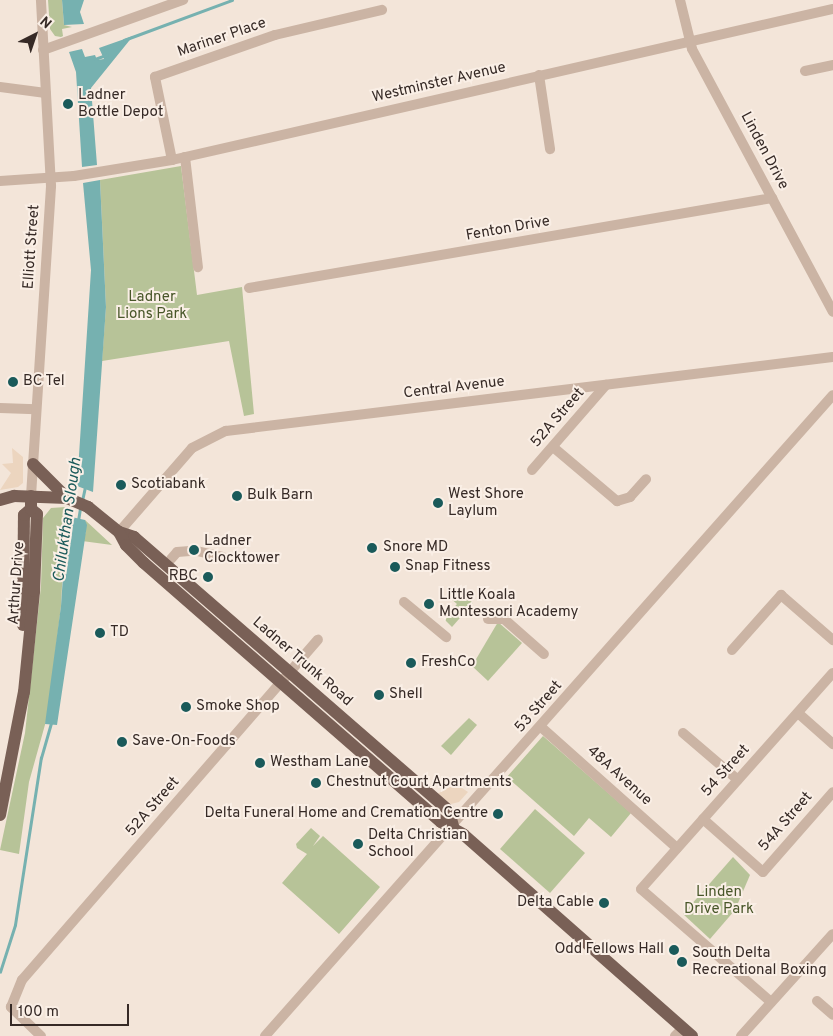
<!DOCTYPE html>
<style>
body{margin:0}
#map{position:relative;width:833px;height:1036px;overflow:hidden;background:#f3e5d9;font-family:Overpass,sans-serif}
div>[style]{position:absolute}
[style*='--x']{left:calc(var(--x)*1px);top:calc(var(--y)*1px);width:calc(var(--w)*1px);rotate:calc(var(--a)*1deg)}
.green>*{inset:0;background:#b7c398}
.plaza>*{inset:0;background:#ecd5bf}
.water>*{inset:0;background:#76b1b0}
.stream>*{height:2.5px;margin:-1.25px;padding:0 1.25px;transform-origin:1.25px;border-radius:1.25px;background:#76b1b0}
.minor>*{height:10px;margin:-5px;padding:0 5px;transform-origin:5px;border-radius:5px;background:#cbb4a4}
.major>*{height:12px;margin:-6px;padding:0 6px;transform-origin:6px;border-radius:6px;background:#796056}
.dots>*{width:14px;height:14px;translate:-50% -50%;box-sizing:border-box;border:2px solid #faefe6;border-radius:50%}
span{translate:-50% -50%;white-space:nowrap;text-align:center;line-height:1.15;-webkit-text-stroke:4px #faefe6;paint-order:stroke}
.street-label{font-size:15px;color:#362a26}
.poi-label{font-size:15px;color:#362a26}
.left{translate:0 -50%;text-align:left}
.right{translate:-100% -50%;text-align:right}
.park-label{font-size:15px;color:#485629}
.water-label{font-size:16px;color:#1a5a5a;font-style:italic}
.north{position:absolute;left:10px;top:10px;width:50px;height:50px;-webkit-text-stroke:4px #faefe6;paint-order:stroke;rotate:41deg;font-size:14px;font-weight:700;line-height:20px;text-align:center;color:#362a26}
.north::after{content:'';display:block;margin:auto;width:18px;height:22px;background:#362a26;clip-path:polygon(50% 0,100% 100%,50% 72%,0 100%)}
.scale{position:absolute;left:10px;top:1004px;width:119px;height:22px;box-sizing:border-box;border:2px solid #362a26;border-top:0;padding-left:6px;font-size:15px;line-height:18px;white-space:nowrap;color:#362a26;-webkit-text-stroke:4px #faefe6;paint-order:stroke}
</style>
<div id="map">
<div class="green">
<div style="clip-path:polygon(48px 0,62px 0,64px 25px,72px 27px,62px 29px,63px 36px,61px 37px,55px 36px,50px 29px)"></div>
<div style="clip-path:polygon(181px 166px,197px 295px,242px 287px,254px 414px,244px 416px,229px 341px,102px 361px,106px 307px,100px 180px)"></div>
<div style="clip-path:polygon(66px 507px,61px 606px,48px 714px,29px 782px,19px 854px,0 850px,25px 733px,41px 586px,43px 518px,51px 508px)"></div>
<div style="clip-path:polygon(85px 520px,112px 545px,82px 541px,86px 532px)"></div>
<div style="clip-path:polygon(457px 590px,473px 603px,452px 627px,444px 619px,457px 604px,450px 598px)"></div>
<div style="clip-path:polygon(498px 622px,522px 643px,488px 681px,472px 666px)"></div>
<div style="clip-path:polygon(469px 718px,477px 725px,451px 755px,441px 746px)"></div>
<div style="clip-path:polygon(543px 736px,631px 813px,611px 837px,589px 818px,574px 836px,507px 777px)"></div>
<div style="clip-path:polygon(535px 809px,585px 853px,550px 893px,500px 849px)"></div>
<div style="clip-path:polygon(311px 828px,320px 836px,313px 846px,323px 836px,380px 887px,339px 934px,282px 883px,307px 854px,297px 848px,296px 844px)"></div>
<div style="clip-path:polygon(733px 857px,750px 875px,735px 910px,710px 939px,683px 914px)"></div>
</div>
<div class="plaza">
<div style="clip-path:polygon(12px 448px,23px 457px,23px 483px,18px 487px,0 490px,11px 473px,2px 464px,13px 463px)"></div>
<div style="clip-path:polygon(450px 787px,462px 788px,468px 792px,459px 802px,451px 804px,437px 794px)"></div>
</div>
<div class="water">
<div style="clip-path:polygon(62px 0,84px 0,80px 12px,84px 24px,64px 25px)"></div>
<div style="clip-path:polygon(133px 36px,91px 88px,97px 165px,82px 167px,76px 72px,69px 52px,82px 49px,85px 57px,95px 55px,97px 60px,104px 59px,99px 48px)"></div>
<div style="clip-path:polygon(100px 180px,106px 307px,93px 492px,77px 486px,91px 270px,83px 183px)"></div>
<div style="clip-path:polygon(67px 516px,85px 520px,87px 525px,57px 725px,45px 724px,61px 606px)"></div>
</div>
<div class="stream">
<div style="--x:124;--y:40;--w:115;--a:-20.3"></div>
<div style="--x:95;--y:59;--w:12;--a:-20"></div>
<div style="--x:82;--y:501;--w:14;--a:-78"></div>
<div style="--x:78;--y:521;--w:12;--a:-81"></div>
<div style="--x:0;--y:972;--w:49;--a:-72.3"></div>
<div style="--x:15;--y:925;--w:169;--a:-81.2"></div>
<div style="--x:41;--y:758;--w:37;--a:-74"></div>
</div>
<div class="minor">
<div style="--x:680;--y:0;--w:50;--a:76.2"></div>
<div style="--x:692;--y:49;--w:298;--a:61.8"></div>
<div style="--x:43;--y:50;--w:149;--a:-19.7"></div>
<div style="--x:805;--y:71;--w:29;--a:-12"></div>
<div style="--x:539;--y:75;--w:75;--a:81.5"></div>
<div style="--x:0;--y:87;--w:46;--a:7.4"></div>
<div style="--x:185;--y:157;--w:111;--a:83.3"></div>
<div style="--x:172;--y:160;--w:85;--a:-101.6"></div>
<div style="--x:155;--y:77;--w:127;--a:-19.3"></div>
<div style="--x:275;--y:35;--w:110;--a:-13.2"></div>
<div style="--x:0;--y:181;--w:74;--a:-3.9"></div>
<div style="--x:74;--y:176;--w:99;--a:-9.3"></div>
<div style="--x:172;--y:160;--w:678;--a:-12.87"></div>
<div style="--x:249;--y:288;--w:531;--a:-9.76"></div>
<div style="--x:0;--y:408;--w:36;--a:2"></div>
<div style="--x:553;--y:447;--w:84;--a:40.2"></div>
<div style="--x:617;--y:501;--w:14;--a:-17"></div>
<div style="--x:630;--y:497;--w:24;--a:-48"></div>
<div style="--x:532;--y:470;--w:113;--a:-49"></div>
<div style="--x:31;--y:496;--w:311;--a:-86.3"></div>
<div style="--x:51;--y:186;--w:186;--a:-93.1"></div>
<div style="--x:119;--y:532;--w:111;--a:-49"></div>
<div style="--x:192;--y:448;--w:38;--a:-27"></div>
<div style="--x:226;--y:431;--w:611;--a:-6.95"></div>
<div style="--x:197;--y:551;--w:26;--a:13"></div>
<div style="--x:171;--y:559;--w:9;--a:-49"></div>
<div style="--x:177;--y:552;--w:13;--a:-4"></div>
<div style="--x:404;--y:602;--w:55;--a:39.8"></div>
<div style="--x:488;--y:619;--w:16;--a:0"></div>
<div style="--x:504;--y:619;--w:53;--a:41.2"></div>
<div style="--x:732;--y:650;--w:74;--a:-48.3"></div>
<div style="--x:781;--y:595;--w:69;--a:40.9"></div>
<div style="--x:798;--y:713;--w:47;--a:41.5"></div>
<div style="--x:541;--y:727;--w:182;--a:41.7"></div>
<div style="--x:683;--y:733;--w:72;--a:40.5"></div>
<div style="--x:703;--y:819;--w:80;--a:41.5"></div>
<div style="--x:763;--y:872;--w:106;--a:-48.8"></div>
<div style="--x:817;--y:1001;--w:21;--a:41"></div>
<div style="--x:771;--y:1002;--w:172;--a:-139"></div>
<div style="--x:641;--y:889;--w:289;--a:-48.4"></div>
<div style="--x:41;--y:1036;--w:42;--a:-136"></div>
<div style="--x:11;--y:1007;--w:29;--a:-68"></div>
<div style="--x:22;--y:980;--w:451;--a:-49"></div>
<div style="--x:265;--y:1036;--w:856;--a:-48.46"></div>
<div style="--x:675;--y:1036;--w:11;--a:-45"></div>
<div style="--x:741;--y:1036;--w:137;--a:-48"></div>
</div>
<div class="major">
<div style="--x:33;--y:464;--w:48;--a:45"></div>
<div style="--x:0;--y:500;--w:15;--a:-16"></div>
<div style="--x:14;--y:496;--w:53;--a:2.2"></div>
<div style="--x:67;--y:498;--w:23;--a:23"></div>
<div style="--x:88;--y:507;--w:40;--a:39"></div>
<div style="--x:119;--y:532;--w:16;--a:18"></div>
<div style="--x:134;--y:537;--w:417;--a:41"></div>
<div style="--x:449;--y:811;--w:16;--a:75"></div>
<div style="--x:119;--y:532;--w:15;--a:62"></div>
<div style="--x:126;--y:545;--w:25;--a:45"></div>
<div style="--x:144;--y:563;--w:394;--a:41.1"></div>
<div style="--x:441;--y:822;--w:26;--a:29"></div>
<div style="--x:464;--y:835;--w:304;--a:41.4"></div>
<div style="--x:23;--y:625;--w:110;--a:-89.5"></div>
<div style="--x:24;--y:515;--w:9;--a:-41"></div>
<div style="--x:0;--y:815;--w:125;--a:-79"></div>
<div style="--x:24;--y:692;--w:101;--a:-84.3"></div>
<div style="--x:34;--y:591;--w:77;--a:-87.8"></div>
<div style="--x:37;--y:514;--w:8;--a:-140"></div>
<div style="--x:31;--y:509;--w:13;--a:-90"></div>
</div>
<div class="dots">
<div style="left:68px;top:104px;background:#1a5a5a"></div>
<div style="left:13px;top:382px;background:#1a5a5a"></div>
<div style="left:121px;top:485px;background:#1a5a5a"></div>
<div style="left:237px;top:496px;background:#1a5a5a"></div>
<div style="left:438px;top:503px;background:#1a5a5a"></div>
<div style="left:372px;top:548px;background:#1a5a5a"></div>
<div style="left:194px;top:550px;background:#1a5a5a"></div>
<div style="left:395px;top:567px;background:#1a5a5a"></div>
<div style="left:208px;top:577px;background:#1a5a5a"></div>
<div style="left:429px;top:604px;background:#1a5a5a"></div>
<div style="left:100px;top:633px;background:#1a5a5a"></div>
<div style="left:411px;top:663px;background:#1a5a5a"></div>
<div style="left:379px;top:695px;background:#1a5a5a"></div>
<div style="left:186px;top:707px;background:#1a5a5a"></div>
<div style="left:122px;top:742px;background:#1a5a5a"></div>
<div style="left:260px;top:763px;background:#1a5a5a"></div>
<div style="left:316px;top:783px;background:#1a5a5a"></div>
<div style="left:498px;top:814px;background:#1a5a5a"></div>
<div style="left:358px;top:844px;background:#1a5a5a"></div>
<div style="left:604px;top:903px;background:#1a5a5a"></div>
<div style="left:674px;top:950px;background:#1a5a5a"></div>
<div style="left:682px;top:962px;background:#1a5a5a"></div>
</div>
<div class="street-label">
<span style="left:222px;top:38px;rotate:-19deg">Mariner Place</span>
<span style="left:439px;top:83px;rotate:-13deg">Westminster Avenue</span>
<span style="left:764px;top:151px;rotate:62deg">Linden Drive</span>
<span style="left:508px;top:229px;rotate:-10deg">Fenton Drive</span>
<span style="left:32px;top:247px;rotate:-86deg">Elliott Street</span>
<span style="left:454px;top:388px;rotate:-7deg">Central Avenue</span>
<span style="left:558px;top:418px;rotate:-49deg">52A Street</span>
<span style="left:17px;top:583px;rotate:-86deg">Arthur Drive</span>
<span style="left:302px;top:662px;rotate:41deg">Ladner Trunk Road</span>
<span style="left:539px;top:707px;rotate:-49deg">53 Street</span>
<span style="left:726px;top:771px;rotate:-48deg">54 Street</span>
<span style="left:619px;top:776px;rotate:42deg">48A Avenue</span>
<span style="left:153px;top:807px;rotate:-49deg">52A Street</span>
<span style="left:786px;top:822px;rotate:-49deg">54A Street</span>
</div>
<div class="poi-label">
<span class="left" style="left:78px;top:104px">Ladner<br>Bottle Depot</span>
<span class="left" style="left:23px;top:382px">BC Tel</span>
<span class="left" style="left:131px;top:485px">Scotiabank</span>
<span class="left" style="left:448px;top:503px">West Shore<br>Laylum</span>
<span class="left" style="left:247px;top:496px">Bulk Barn</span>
<span class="left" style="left:204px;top:550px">Ladner<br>Clocktower</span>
<span class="left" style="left:383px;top:548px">Snore MD</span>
<span class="left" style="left:405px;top:567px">Snap Fitness</span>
<span class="right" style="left:198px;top:577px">RBC</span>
<span class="left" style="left:439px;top:604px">Little Koala<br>Montessori Academy</span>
<span class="left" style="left:110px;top:633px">TD</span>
<span class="left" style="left:421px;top:663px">FreshCo</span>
<span class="left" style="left:389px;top:695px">Shell</span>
<span class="left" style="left:196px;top:707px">Smoke Shop</span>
<span class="left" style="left:132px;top:742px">Save-On-Foods</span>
<span class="left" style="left:270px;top:763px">Westham Lane</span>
<span class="left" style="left:326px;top:783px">Chestnut Court Apartments</span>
<span class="right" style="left:488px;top:814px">Delta Funeral Home and Cremation Centre</span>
<span class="left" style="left:368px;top:844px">Delta Christian<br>School</span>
<span class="right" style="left:594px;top:903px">Delta Cable</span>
<span class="right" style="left:664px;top:950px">Odd Fellows Hall</span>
<span class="left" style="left:692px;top:962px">South Delta<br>Recreational Boxing</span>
</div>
<div class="park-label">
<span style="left:152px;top:306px">Ladner<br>Lions Park</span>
<span style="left:719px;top:901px">Linden<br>Drive Park</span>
</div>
<div class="water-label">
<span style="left:68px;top:520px;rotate:-82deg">Chilukthan Slough</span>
</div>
<div class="north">N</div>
<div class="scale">100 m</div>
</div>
